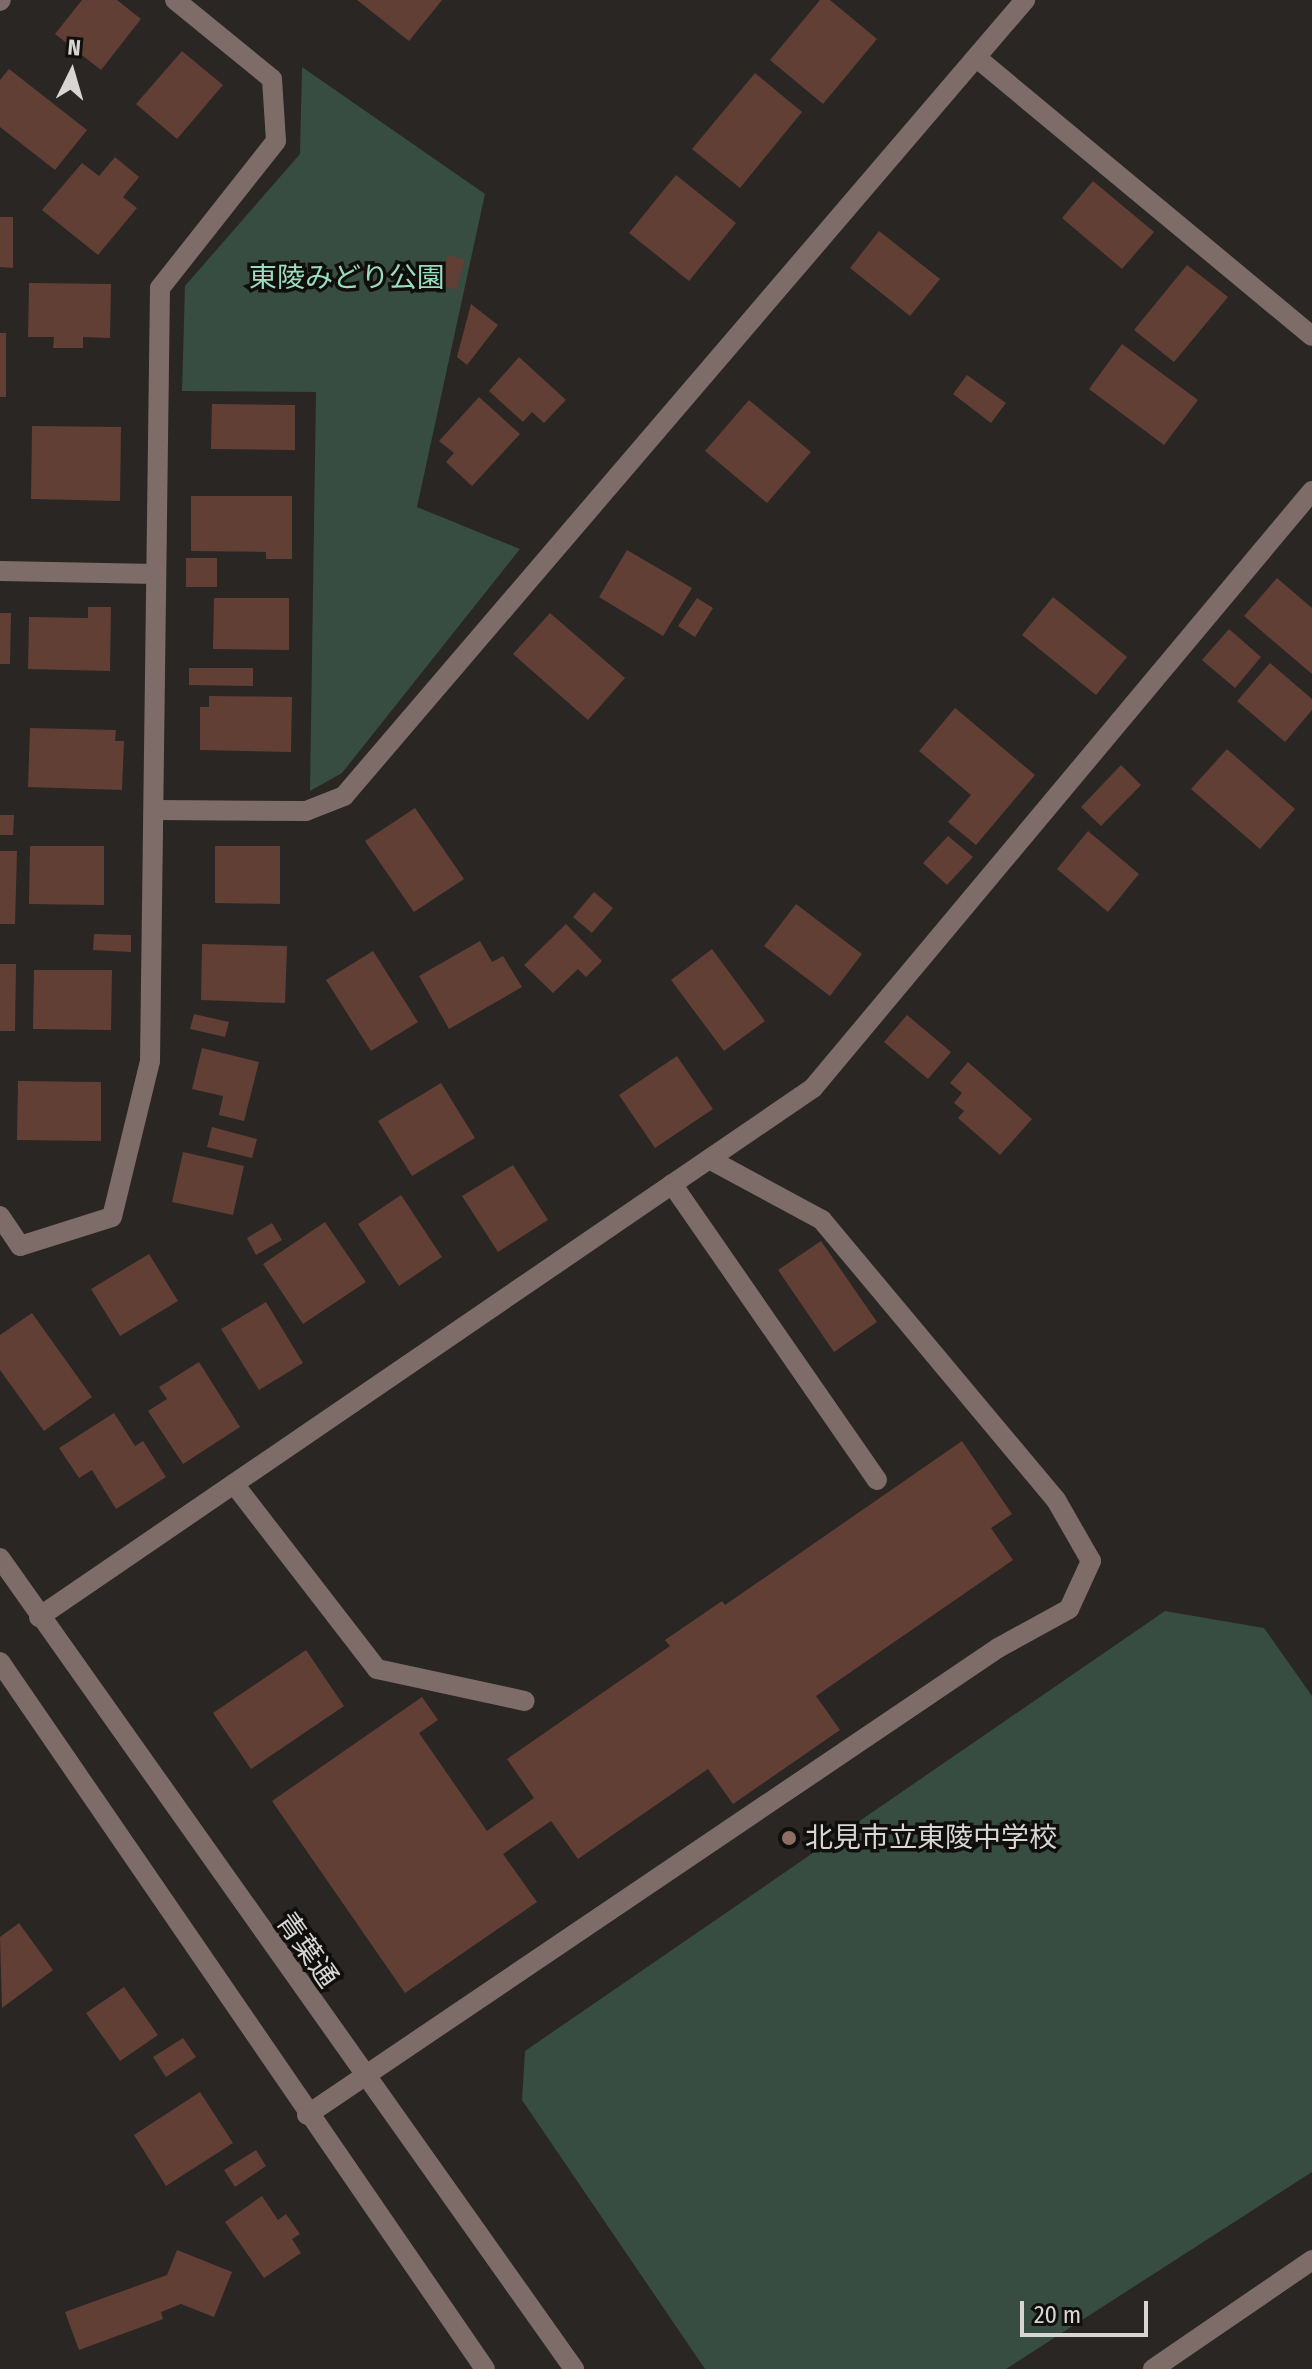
<!DOCTYPE html>
<meta charset="utf-8">
<style>
body{margin:0}
#map{position:relative;width:1312px;height:2369px;overflow:hidden;background:#292623;font-family:"Fira Sans Condensed","Noto Sans JP",sans-serif}
div>[style]{position:absolute}
[style*='--x']{left:calc(var(--x)*1px);top:calc(var(--y)*1px);width:calc(var(--w)*1px);rotate:calc(var(--a)*1deg)}
.green>*{inset:0;background:#374d42}
.building>*{inset:0;background:#623f35}
.minor>*{height:20px;margin:-10px;padding:0 10px;transform-origin:10px;border-radius:10px;background:#7e6c69}
.dots>*{width:22px;height:22px;translate:-50% -50%;box-sizing:border-box;border:4px solid #110f0e;border-radius:50%}
span{translate:-50% -50%;white-space:nowrap;text-align:center;line-height:1.15;-webkit-text-stroke:7px #110f0e;paint-order:stroke}
.park-label{font-size:28px;color:#99ddbc}
.poi-label{font-size:28px;color:#d8d6d4}
.left{translate:0 -50%;text-align:left}
.street-label{font-size:28px;color:#d8d6d4}
.north{position:absolute;left:32px;top:32px;width:80px;height:80px;-webkit-text-stroke:6px #110f0e;paint-order:stroke;rotate:5deg;font-size:22px;font-weight:700;line-height:32px;text-align:center;color:#d8d6d4}
.north::after{content:'';display:block;margin:auto;width:28px;height:36px;background:#d8d6d4;clip-path:polygon(50% 0,100% 100%,50% 72%,0 100%)}
.scale{position:absolute;left:1020px;top:2301px;width:128px;height:36px;box-sizing:border-box;border:4px solid #d8d6d4;border-top:0;padding-left:10px;font-size:24px;line-height:28px;white-space:nowrap;color:#d8d6d4;-webkit-text-stroke:6px #110f0e;paint-order:stroke}
</style>
<div id="map">
<div class="green">
<div style="clip-path:polygon(302px 67px,485px 194px,417px 507px,520px 549px,342px 773px,310px 791px,316px 392px,182px 391px,185px 286px,300px 154px)"></div>
<div style="clip-path:polygon(1165px 1611px,1264px 1628px,1312px 1696px,1312px 2172px,1006px 2369px,705px 2369px,522px 2100px,525px 2051px)"></div>
</div>
<div class="building">
<div style="clip-path:polygon(82px 0,117px 0,141px 19px,101px 70px,55px 34px)"></div>
<div style="clip-path:polygon(357px 0,442px 0,409px 41px)"></div>
<div style="clip-path:polygon(820px 0,830px 0,877px 39px,823px 104px,770px 60px)"></div>
<div style="clip-path:polygon(182px 51px,223px 85px,177px 139px,136px 104px)"></div>
<div style="clip-path:polygon(9px 69px,87px 130px,55px 170px,0 127px,0 80px)"></div>
<div style="clip-path:polygon(755px 73px,802px 112px,740px 188px,692px 149px)"></div>
<div style="clip-path:polygon(115px 157px,139px 177px,123px 197px,137px 208px,98px 255px,42px 210px,82px 163px,99px 176px)"></div>
<div style="clip-path:polygon(676px 175px,736px 223px,689px 281px,629px 233px)"></div>
<div style="clip-path:polygon(1093px 181px,1154px 232px,1122px 269px,1062px 218px)"></div>
<div style="clip-path:polygon(0 217px,13px 217px,13px 268px,0 267px)"></div>
<div style="clip-path:polygon(879px 231px,940px 279px,910px 316px,850px 268px)"></div>
<div style="clip-path:polygon(448px 255px,465px 260px,456px 290px,439px 284px)"></div>
<div style="clip-path:polygon(1187px 265px,1228px 297px,1174px 362px,1134px 330px)"></div>
<div style="clip-path:polygon(29px 283px,111px 284px,110px 338px,83px 337px,83px 348px,53px 348px,54px 337px,28px 337px)"></div>
<div style="clip-path:polygon(471px 304px,498px 325px,467px 365px,457px 357px)"></div>
<div style="clip-path:polygon(0 333px,6px 333px,6px 397px,0 397px)"></div>
<div style="clip-path:polygon(1122px 344px,1198px 400px,1164px 445px,1089px 389px)"></div>
<div style="clip-path:polygon(519px 357px,566px 400px,544px 423px,532px 412px,523px 422px,489px 391px)"></div>
<div style="clip-path:polygon(967px 375px,1006px 403px,991px 423px,953px 394px)"></div>
<div style="clip-path:polygon(479px 397px,520px 434px,472px 486px,446px 462px,454px 453px,439px 441px)"></div>
<div style="clip-path:polygon(749px 400px,811px 452px,767px 503px,705px 451px)"></div>
<div style="clip-path:polygon(212px 404px,295px 405px,295px 450px,211px 449px)"></div>
<div style="clip-path:polygon(32px 426px,121px 427px,120px 501px,31px 499px)"></div>
<div style="clip-path:polygon(191px 496px,292px 496px,292px 559px,266px 559px,266px 552px,191px 551px)"></div>
<div style="clip-path:polygon(627px 550px,692px 588px,663px 636px,599px 597px)"></div>
<div style="clip-path:polygon(186px 558px,217px 558px,217px 587px,186px 587px)"></div>
<div style="clip-path:polygon(1277px 578px,1312px 608px,1312px 674px,1244px 616px)"></div>
<div style="clip-path:polygon(1053px 597px,1127px 657px,1096px 695px,1022px 635px)"></div>
<div style="clip-path:polygon(214px 598px,289px 598px,289px 650px,213px 649px)"></div>
<div style="clip-path:polygon(697px 598px,713px 608px,695px 637px,678px 626px)"></div>
<div style="clip-path:polygon(88px 607px,111px 607px,110px 671px,28px 669px,29px 617px,88px 618px)"></div>
<div style="clip-path:polygon(0 613px,11px 613px,10px 664px,0 664px)"></div>
<div style="clip-path:polygon(550px 613px,625px 678px,588px 720px,513px 654px)"></div>
<div style="clip-path:polygon(1229px 629px,1261px 657px,1235px 688px,1202px 660px)"></div>
<div style="clip-path:polygon(1270px 663px,1312px 699px,1312px 710px,1285px 742px,1237px 701px)"></div>
<div style="clip-path:polygon(189px 668px,253px 668px,253px 686px,189px 685px)"></div>
<div style="clip-path:polygon(209px 696px,292px 697px,291px 752px,200px 750px,200px 707px,209px 707px)"></div>
<div style="clip-path:polygon(955px 708px,1035px 775px,976px 845px,948px 822px,971px 795px,919px 751px)"></div>
<div style="clip-path:polygon(30px 728px,116px 730px,115px 741px,124px 741px,122px 790px,28px 787px)"></div>
<div style="clip-path:polygon(1227px 749px,1295px 809px,1260px 849px,1191px 789px)"></div>
<div style="clip-path:polygon(1121px 765px,1141px 785px,1101px 826px,1081px 807px)"></div>
<div style="clip-path:polygon(415px 808px,464px 879px,414px 912px,365px 841px)"></div>
<div style="clip-path:polygon(0 815px,14px 815px,13px 835px,0 835px)"></div>
<div style="clip-path:polygon(1088px 831px,1139px 874px,1108px 912px,1057px 869px)"></div>
<div style="clip-path:polygon(948px 836px,973px 857px,947px 885px,923px 863px)"></div>
<div style="clip-path:polygon(30px 846px,104px 846px,104px 905px,29px 904px)"></div>
<div style="clip-path:polygon(215px 846px,280px 846px,280px 904px,215px 903px)"></div>
<div style="clip-path:polygon(0 851px,17px 851px,15px 924px,0 924px)"></div>
<div style="clip-path:polygon(594px 892px,613px 908px,592px 933px,573px 917px)"></div>
<div style="clip-path:polygon(796px 904px,862px 954px,830px 996px,764px 946px)"></div>
<div style="clip-path:polygon(566px 924px,602px 961px,586px 977px,578px 969px,553px 993px,524px 965px)"></div>
<div style="clip-path:polygon(94px 934px,131px 935px,131px 952px,93px 950px)"></div>
<div style="clip-path:polygon(480px 941px,492px 962px,503px 956px,522px 987px,449px 1029px,419px 976px)"></div>
<div style="clip-path:polygon(202px 944px,287px 946px,285px 1003px,201px 1000px)"></div>
<div style="clip-path:polygon(712px 949px,765px 1021px,724px 1051px,671px 980px)"></div>
<div style="clip-path:polygon(373px 951px,418px 1022px,371px 1051px,326px 980px)"></div>
<div style="clip-path:polygon(0 964px,16px 964px,15px 1031px,0 1031px)"></div>
<div style="clip-path:polygon(34px 970px,112px 970px,111px 1030px,33px 1029px)"></div>
<div style="clip-path:polygon(194px 1014px,229px 1022px,225px 1037px,190px 1029px)"></div>
<div style="clip-path:polygon(907px 1015px,951px 1052px,928px 1079px,884px 1042px)"></div>
<div style="clip-path:polygon(202px 1048px,259px 1062px,244px 1121px,219px 1115px,223px 1096px,192px 1089px)"></div>
<div style="clip-path:polygon(677px 1056px,713px 1109px,655px 1148px,619px 1095px)"></div>
<div style="clip-path:polygon(968px 1062px,1032px 1119px,1000px 1155px,958px 1118px,964px 1111px,954px 1103px,962px 1093px,950px 1083px)"></div>
<div style="clip-path:polygon(18px 1081px,101px 1082px,101px 1141px,17px 1140px)"></div>
<div style="clip-path:polygon(441px 1083px,475px 1138px,412px 1176px,378px 1121px)"></div>
<div style="clip-path:polygon(212px 1127px,257px 1139px,252px 1158px,207px 1147px)"></div>
<div style="clip-path:polygon(183px 1152px,244px 1166px,233px 1215px,172px 1202px)"></div>
<div style="clip-path:polygon(513px 1165px,548px 1220px,498px 1252px,462px 1196px)"></div>
<div style="clip-path:polygon(401px 1195px,442px 1257px,399px 1286px,358px 1224px)"></div>
<div style="clip-path:polygon(325px 1222px,366px 1282px,303px 1324px,263px 1264px)"></div>
<div style="clip-path:polygon(272px 1223px,282px 1240px,256px 1255px,247px 1238px)"></div>
<div style="clip-path:polygon(821px 1241px,877px 1322px,834px 1352px,778px 1270px)"></div>
<div style="clip-path:polygon(149px 1254px,178px 1301px,120px 1336px,91px 1289px)"></div>
<div style="clip-path:polygon(266px 1302px,303px 1363px,259px 1390px,221px 1329px)"></div>
<div style="clip-path:polygon(32px 1313px,92px 1397px,44px 1431px,0 1370px,0 1335px)"></div>
<div style="clip-path:polygon(199px 1362px,240px 1427px,183px 1464px,148px 1411px,167px 1399px,159px 1387px)"></div>
<div style="clip-path:polygon(114px 1413px,135px 1446px,143px 1441px,166px 1477px,116px 1509px,92px 1470px,79px 1478px,59px 1448px)"></div>
<div style="clip-path:polygon(962px 1441px,1012px 1514px,991px 1528px,1013px 1560px,816px 1696px,840px 1730px,733px 1804px,708px 1769px,578px 1859px,551px 1821px,503px 1854px,537px 1902px,405px 1993px,272px 1801px,422px 1697px,438px 1720px,419px 1733px,487px 1831px,534px 1798px,507px 1759px,670px 1646px,665px 1640px,722px 1601px,725px 1605px)"></div>
<div style="clip-path:polygon(306px 1650px,344px 1706px,251px 1769px,213px 1713px)"></div>
<div style="clip-path:polygon(19px 1923px,53px 1970px,2px 2008px,0 1937px)"></div>
<div style="clip-path:polygon(124px 1987px,158px 2035px,120px 2061px,86px 2013px)"></div>
<div style="clip-path:polygon(183px 2038px,196px 2057px,166px 2077px,153px 2057px)"></div>
<div style="clip-path:polygon(200px 2092px,233px 2143px,166px 2186px,134px 2135px)"></div>
<div style="clip-path:polygon(256px 2150px,266px 2166px,235px 2187px,224px 2170px)"></div>
<div style="clip-path:polygon(262px 2196px,278px 2220px,286px 2214px,300px 2234px,292px 2239px,301px 2253px,264px 2278px,225px 2222px)"></div>
<div style="clip-path:polygon(177px 2250px,232px 2272px,214px 2317px,181px 2304px,161px 2312px,163px 2319px,79px 2350px,65px 2312px,167px 2275px)"></div>
</div>
<div class="minor">
<div style="--x:0;--y:1;--w:1;--a:-45"></div>
<div style="--x:977;--y:58;--w:435;--a:39.7"></div>
<div style="--x:0;--y:571;--w:156;--a:1.1"></div>
<div style="--x:157;--y:810;--w:149;--a:0.4"></div>
<div style="--x:306;--y:811;--w:41;--a:-21.5"></div>
<div style="--x:344;--y:796;--w:1048;--a:-49.45"></div>
<div style="--x:672;--y:1184;--w:360;--a:55.3"></div>
<div style="--x:0;--y:1216;--w:36;--a:56"></div>
<div style="--x:20;--y:1246;--w:96;--a:-17.5"></div>
<div style="--x:112;--y:1217;--w:161;--a:-76.3"></div>
<div style="--x:150;--y:1061;--w:773;--a:-89.26"></div>
<div style="--x:160;--y:288;--w:187;--a:-51.7"></div>
<div style="--x:276;--y:141;--w:62;--a:-93.7"></div>
<div style="--x:272;--y:79;--w:125;--a:-140.8"></div>
<div style="--x:234;--y:1484;--w:234;--a:52.3"></div>
<div style="--x:377;--y:1669;--w:151;--a:12.2"></div>
<div style="--x:0;--y:1558;--w:994;--a:54.71"></div>
<div style="--x:39;--y:1617;--w:938;--a:-34.35"></div>
<div style="--x:813;--y:1088;--w:778;--a:-50.11"></div>
<div style="--x:0;--y:1662;--w:857;--a:55.55"></div>
<div style="--x:307;--y:2115;--w:834;--a:-34.05"></div>
<div style="--x:998;--y:1648;--w:81;--a:-28.8"></div>
<div style="--x:1069;--y:1609;--w:53;--a:-65.4"></div>
<div style="--x:1091;--y:1561;--w:70;--a:-119.8"></div>
<div style="--x:1056;--y:1500;--w:365;--a:-129.9"></div>
<div style="--x:822;--y:1220;--w:128;--a:-151.6"></div>
<div style="--x:1153;--y:2369;--w:193;--a:-34.4"></div>
</div>
<div class="dots">
<div style="left:789px;top:1838px;background:#8d6e63"></div>
</div>
<div class="park-label">
<span style="left:347px;top:278px">東陵みどり公園</span>
</div>
<div class="poi-label">
<span class="left" style="left:805px;top:1838px">北見市立東陵中学校</span>
</div>
<div class="street-label">
<span style="left:307px;top:1950px;rotate:55deg">青葉通</span>
</div>
<div class="north">N</div>
<div class="scale">20 m</div>
</div>
